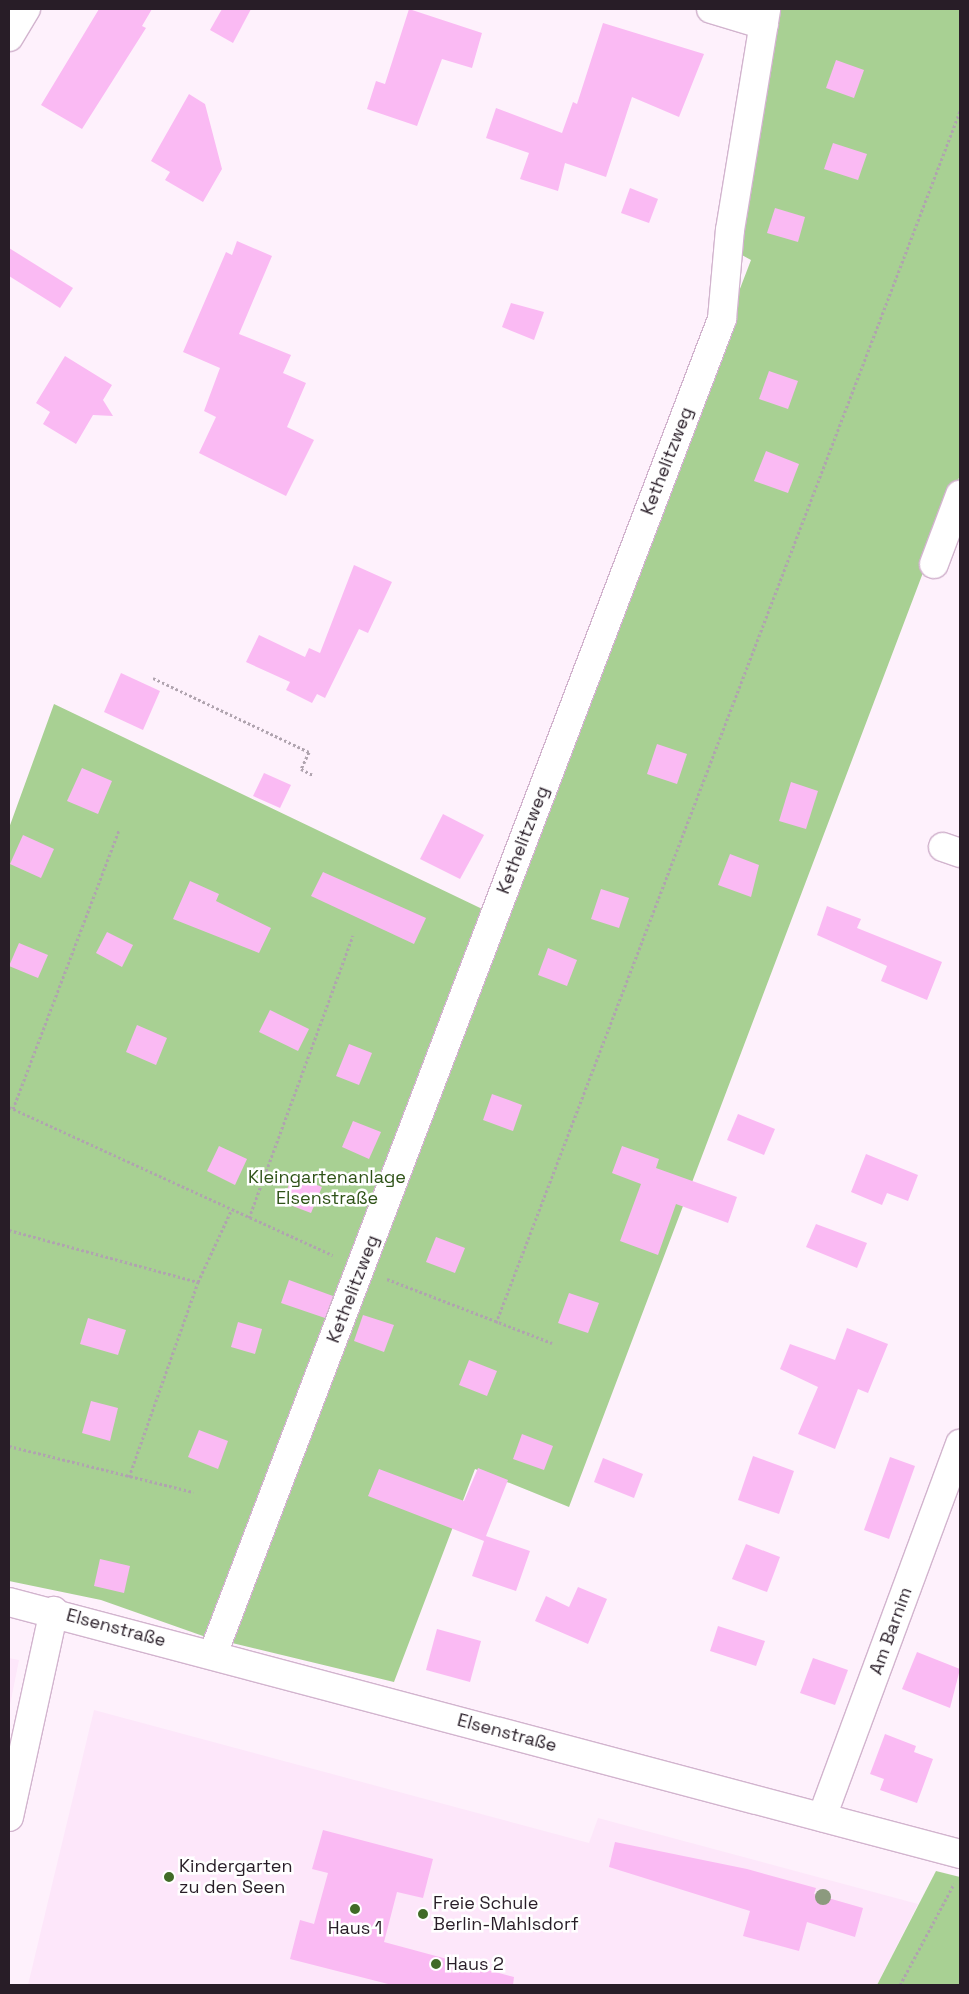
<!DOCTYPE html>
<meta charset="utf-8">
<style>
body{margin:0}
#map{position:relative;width:969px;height:1994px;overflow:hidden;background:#fef1fc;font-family:"Space Grotesk",sans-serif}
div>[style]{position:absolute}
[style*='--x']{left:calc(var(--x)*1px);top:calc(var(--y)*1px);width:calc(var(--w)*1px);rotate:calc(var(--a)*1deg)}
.built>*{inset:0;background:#fde7fa}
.green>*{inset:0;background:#a8d093}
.building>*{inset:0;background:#fabaf3}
.path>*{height:3px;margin-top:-1.5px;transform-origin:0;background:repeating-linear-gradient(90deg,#b0a4af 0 2.5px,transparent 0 5px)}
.roads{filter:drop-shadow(1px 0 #d2b4ce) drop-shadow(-1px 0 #d2b4ce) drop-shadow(0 1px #d2b4ce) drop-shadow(0 -1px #d2b4ce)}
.minor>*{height:28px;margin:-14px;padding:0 14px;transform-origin:14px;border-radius:14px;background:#fff}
.trees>*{width:16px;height:16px;margin:-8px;border-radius:50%;background:#8c9a7e}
.dots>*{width:14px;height:14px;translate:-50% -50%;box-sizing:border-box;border:2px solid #fff;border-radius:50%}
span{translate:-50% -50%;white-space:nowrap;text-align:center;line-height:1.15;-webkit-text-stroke:5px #fff;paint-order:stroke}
.street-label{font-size:18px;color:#281d27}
.park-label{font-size:18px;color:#2e5217}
.poi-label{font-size:18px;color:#281d27}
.left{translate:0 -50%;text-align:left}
.frame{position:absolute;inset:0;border:10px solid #281d27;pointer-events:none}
</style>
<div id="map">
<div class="built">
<div style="clip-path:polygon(9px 1658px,19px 1660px,9px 1710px)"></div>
<div style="clip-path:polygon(94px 1710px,589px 1843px,598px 1818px,918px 1904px,877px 1985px,28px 1985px)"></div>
</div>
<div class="green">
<div style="clip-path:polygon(776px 9px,960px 9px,960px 475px,569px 1507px,475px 1469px,394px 1682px,203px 1636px,101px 1600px,9px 1581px,9px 828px,54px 704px,499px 917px,751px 260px,740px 254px)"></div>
<div style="clip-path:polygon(936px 1871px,960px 1877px,960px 1985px,877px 1985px)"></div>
</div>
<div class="building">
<div style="clip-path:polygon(99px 9px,152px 9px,142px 26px,146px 28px,82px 129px,41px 105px)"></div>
<div style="clip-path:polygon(222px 9px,251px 9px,233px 43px,210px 30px)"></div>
<div style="clip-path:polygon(409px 9px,482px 33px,472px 68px,442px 59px,417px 126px,367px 109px,376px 81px,385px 84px)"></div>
<div style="clip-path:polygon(603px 23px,704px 54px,679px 117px,632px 97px,606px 177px,565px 163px,558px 191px,520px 179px,529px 153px,486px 138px,496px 108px,562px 133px,573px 102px,577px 104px)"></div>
<div style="clip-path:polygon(836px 60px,864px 70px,854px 98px,826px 88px)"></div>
<div style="clip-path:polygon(189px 94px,205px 104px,222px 169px,203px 202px,165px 180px,170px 172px,151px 161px)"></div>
<div style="clip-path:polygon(833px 143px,867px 154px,858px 180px,824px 169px)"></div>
<div style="clip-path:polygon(630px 188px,658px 199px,649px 223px,621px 213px)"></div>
<div style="clip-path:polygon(775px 208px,805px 217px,798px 242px,767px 233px)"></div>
<div style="clip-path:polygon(237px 241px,272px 256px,239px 334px,291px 355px,283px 373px,306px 383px,287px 427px,314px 440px,286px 496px,199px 453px,216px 417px,204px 411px,220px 368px,183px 352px,226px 252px,232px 255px)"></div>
<div style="clip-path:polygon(9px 248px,73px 288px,60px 308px,9px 276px)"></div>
<div style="clip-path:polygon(511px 303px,544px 312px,534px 340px,502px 327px)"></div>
<div style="clip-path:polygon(65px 356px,112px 385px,103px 400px,113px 416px,93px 415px,76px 444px,43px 424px,50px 412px,36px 403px)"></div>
<div style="clip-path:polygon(769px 371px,798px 381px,788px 409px,759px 399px)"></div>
<div style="clip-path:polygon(766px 451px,799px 464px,788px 493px,754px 481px)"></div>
<div style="clip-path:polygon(354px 565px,392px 582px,368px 633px,359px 629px,325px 698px,317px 694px,312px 703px,286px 690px,290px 682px,246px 662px,259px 635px,305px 657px,309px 648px,320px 653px)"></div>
<div style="clip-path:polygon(121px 673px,160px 691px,143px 730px,104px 712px)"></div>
<div style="clip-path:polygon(657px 744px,687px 754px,677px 784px,647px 774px)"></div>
<div style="clip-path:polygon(82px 768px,112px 781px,98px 814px,67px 801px)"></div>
<div style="clip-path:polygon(264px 773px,291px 785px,280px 808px,253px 796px)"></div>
<div style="clip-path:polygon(791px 782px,818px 791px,806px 829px,779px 821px)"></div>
<div style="clip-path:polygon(443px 814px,484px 835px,460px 879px,420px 859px)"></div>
<div style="clip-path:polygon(23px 835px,54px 849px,41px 878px,10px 864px)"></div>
<div style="clip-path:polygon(730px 854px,759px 865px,751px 897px,718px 885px)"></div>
<div style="clip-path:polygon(323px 872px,426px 918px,414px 944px,311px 896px)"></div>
<div style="clip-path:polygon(190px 881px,219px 894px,216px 901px,271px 928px,259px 953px,173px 919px)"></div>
<div style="clip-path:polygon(601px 889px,629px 898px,619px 928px,591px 919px)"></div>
<div style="clip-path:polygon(827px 906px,861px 919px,857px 928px,942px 962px,927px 1000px,881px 981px,887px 966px,817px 935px)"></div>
<div style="clip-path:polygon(107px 932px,133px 945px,122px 967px,96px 953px)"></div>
<div style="clip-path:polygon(19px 943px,48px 955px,38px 978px,9px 966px)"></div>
<div style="clip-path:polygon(548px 948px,577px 960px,567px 986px,538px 975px)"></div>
<div style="clip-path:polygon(270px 1010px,309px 1029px,298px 1051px,259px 1032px)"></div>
<div style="clip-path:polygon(137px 1025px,167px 1038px,156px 1065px,126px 1052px)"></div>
<div style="clip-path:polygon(349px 1044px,372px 1053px,359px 1085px,336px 1076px)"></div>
<div style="clip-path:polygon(492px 1094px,522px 1105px,513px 1131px,483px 1120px)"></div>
<div style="clip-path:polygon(738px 1114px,775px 1129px,764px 1155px,727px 1140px)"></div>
<div style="clip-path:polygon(353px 1121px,381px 1132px,369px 1159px,342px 1147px)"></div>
<div style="clip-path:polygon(219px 1146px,247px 1159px,235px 1185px,207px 1171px)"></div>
<div style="clip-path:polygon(622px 1146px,659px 1159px,656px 1168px,737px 1197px,728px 1223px,676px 1204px,658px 1255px,620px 1241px,641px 1184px,612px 1173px)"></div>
<div style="clip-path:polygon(866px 1154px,918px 1175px,908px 1201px,887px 1193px,882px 1205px,851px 1192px)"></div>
<div style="clip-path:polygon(293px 1175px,322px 1187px,311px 1213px,282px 1202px)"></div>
<div style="clip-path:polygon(816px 1224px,867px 1243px,857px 1268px,806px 1247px)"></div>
<div style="clip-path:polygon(436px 1237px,465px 1248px,455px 1273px,426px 1262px)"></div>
<div style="clip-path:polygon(289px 1280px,333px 1296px,325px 1318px,281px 1303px)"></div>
<div style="clip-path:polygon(569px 1293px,599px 1303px,588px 1333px,558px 1323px)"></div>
<div style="clip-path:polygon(363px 1315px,394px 1325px,384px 1352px,354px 1341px)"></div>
<div style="clip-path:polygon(88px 1318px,126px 1330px,118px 1355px,80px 1344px)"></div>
<div style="clip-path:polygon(238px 1322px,262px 1329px,255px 1354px,231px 1347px)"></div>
<div style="clip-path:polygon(847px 1328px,888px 1344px,868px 1393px,858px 1389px,835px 1449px,798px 1434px,818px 1387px,780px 1369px,790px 1344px,835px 1360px)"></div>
<div style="clip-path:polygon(469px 1360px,497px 1371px,487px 1396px,459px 1385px)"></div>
<div style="clip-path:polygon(91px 1401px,118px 1408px,110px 1441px,82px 1433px)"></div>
<div style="clip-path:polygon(199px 1430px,228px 1441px,218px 1469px,188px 1457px)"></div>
<div style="clip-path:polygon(522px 1434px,553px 1446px,544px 1470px,513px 1459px)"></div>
<div style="clip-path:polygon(753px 1456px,794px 1471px,779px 1514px,738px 1500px)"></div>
<div style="clip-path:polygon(890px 1457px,915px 1466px,889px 1539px,864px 1530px)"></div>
<div style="clip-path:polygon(603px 1458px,643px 1474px,634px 1498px,594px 1482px)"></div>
<div style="clip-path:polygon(478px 1468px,508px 1480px,486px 1536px,530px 1551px,516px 1591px,472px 1576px,484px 1541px,368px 1496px,379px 1469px,464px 1501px)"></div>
<div style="clip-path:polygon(746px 1544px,780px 1557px,767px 1592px,732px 1579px)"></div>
<div style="clip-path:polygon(100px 1559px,130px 1566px,124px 1593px,94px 1586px)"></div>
<div style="clip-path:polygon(578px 1587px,607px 1599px,588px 1644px,535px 1621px,546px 1596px,569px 1607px)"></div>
<div style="clip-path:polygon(718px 1626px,765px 1641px,756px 1666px,710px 1651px)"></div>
<div style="clip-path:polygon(437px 1629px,481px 1641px,470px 1682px,426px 1670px)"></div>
<div style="clip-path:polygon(917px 1652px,960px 1669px,950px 1708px,902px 1689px)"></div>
<div style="clip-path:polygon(813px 1658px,848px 1670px,835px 1705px,800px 1693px)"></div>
<div style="clip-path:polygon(885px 1734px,916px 1746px,914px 1752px,933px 1759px,917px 1803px,880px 1790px,884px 1779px,870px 1774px)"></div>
<div style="clip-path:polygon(323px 1830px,433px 1859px,423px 1898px,397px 1892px,384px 1942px,514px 1977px,513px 1985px,392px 1985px,290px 1959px,300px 1920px,314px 1924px,328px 1873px,312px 1869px)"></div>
<div style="clip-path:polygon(615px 1842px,747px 1869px,816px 1888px,814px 1894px,863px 1908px,855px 1937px,807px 1922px,799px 1951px,743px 1936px,750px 1911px,609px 1867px)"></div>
</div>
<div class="path">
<div style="--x:153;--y:678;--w:173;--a:25.4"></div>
<div style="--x:309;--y:752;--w:19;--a:115"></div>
<div style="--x:301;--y:769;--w:13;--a:27"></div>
<div style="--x:9;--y:1107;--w:356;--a:24.6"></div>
<div style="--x:13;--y:1109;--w:298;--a:-69.2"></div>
<div style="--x:249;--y:1218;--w:301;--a:-69.8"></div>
<div style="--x:9;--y:1230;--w:196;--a:15.4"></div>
<div style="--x:387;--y:1279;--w:177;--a:21.2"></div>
<div style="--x:496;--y:1323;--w:1298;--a:-69.05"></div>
<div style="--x:9;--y:1446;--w:190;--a:14"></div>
<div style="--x:129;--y:1477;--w:207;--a:-70.5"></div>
<div style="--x:198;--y:1282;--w:78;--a:-65.1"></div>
<div style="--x:900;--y:1985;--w:115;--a:-61.9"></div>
</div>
<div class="roads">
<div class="minor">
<div style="--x:711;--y:9;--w:55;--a:16.8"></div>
<div style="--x:9;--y:37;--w:33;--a:-59"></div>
<div style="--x:934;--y:564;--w:74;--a:-69.4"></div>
<div style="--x:943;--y:847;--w:18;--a:19"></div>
<div style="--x:9;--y:1602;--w:984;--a:14.84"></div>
<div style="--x:213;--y:1654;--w:1429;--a:-69.13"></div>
<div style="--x:722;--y:319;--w:89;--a:-84.9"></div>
<div style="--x:730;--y:230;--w:224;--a:-80.7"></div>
<div style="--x:9;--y:1817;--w:211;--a:-77.7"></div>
<div style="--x:822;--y:1817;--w:398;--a:-69.7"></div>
</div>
</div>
<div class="trees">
<div style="left:823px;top:1897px"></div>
</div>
<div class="dots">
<div style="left:169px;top:1877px;background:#416b27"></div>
<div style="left:355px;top:1909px;background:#416b27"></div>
<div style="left:423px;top:1914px;background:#416b27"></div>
<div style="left:436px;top:1964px;background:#416b27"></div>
</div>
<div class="street-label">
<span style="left:667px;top:461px;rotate:-69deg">Kethelitzweg</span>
<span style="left:523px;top:840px;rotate:-69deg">Kethelitzweg</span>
<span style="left:353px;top:1289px;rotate:-69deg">Kethelitzweg</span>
<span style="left:116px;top:1628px;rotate:15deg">Elsenstraße</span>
<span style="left:891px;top:1631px;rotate:-70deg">Am Barnim</span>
<span style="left:507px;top:1733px;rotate:15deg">Elsenstraße</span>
</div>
<div class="park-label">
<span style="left:327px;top:1188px">Kleingartenanlage<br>Elsenstraße</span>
</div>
<div class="poi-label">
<span class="left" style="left:179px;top:1877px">Kindergarten<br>zu den Seen</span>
<span class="left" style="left:433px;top:1914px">Freie Schule<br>Berlin-Mahlsdorf</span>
<span style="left:355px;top:1928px">Haus 1</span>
<span class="left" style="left:446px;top:1964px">Haus 2</span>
</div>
<div class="frame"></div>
</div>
